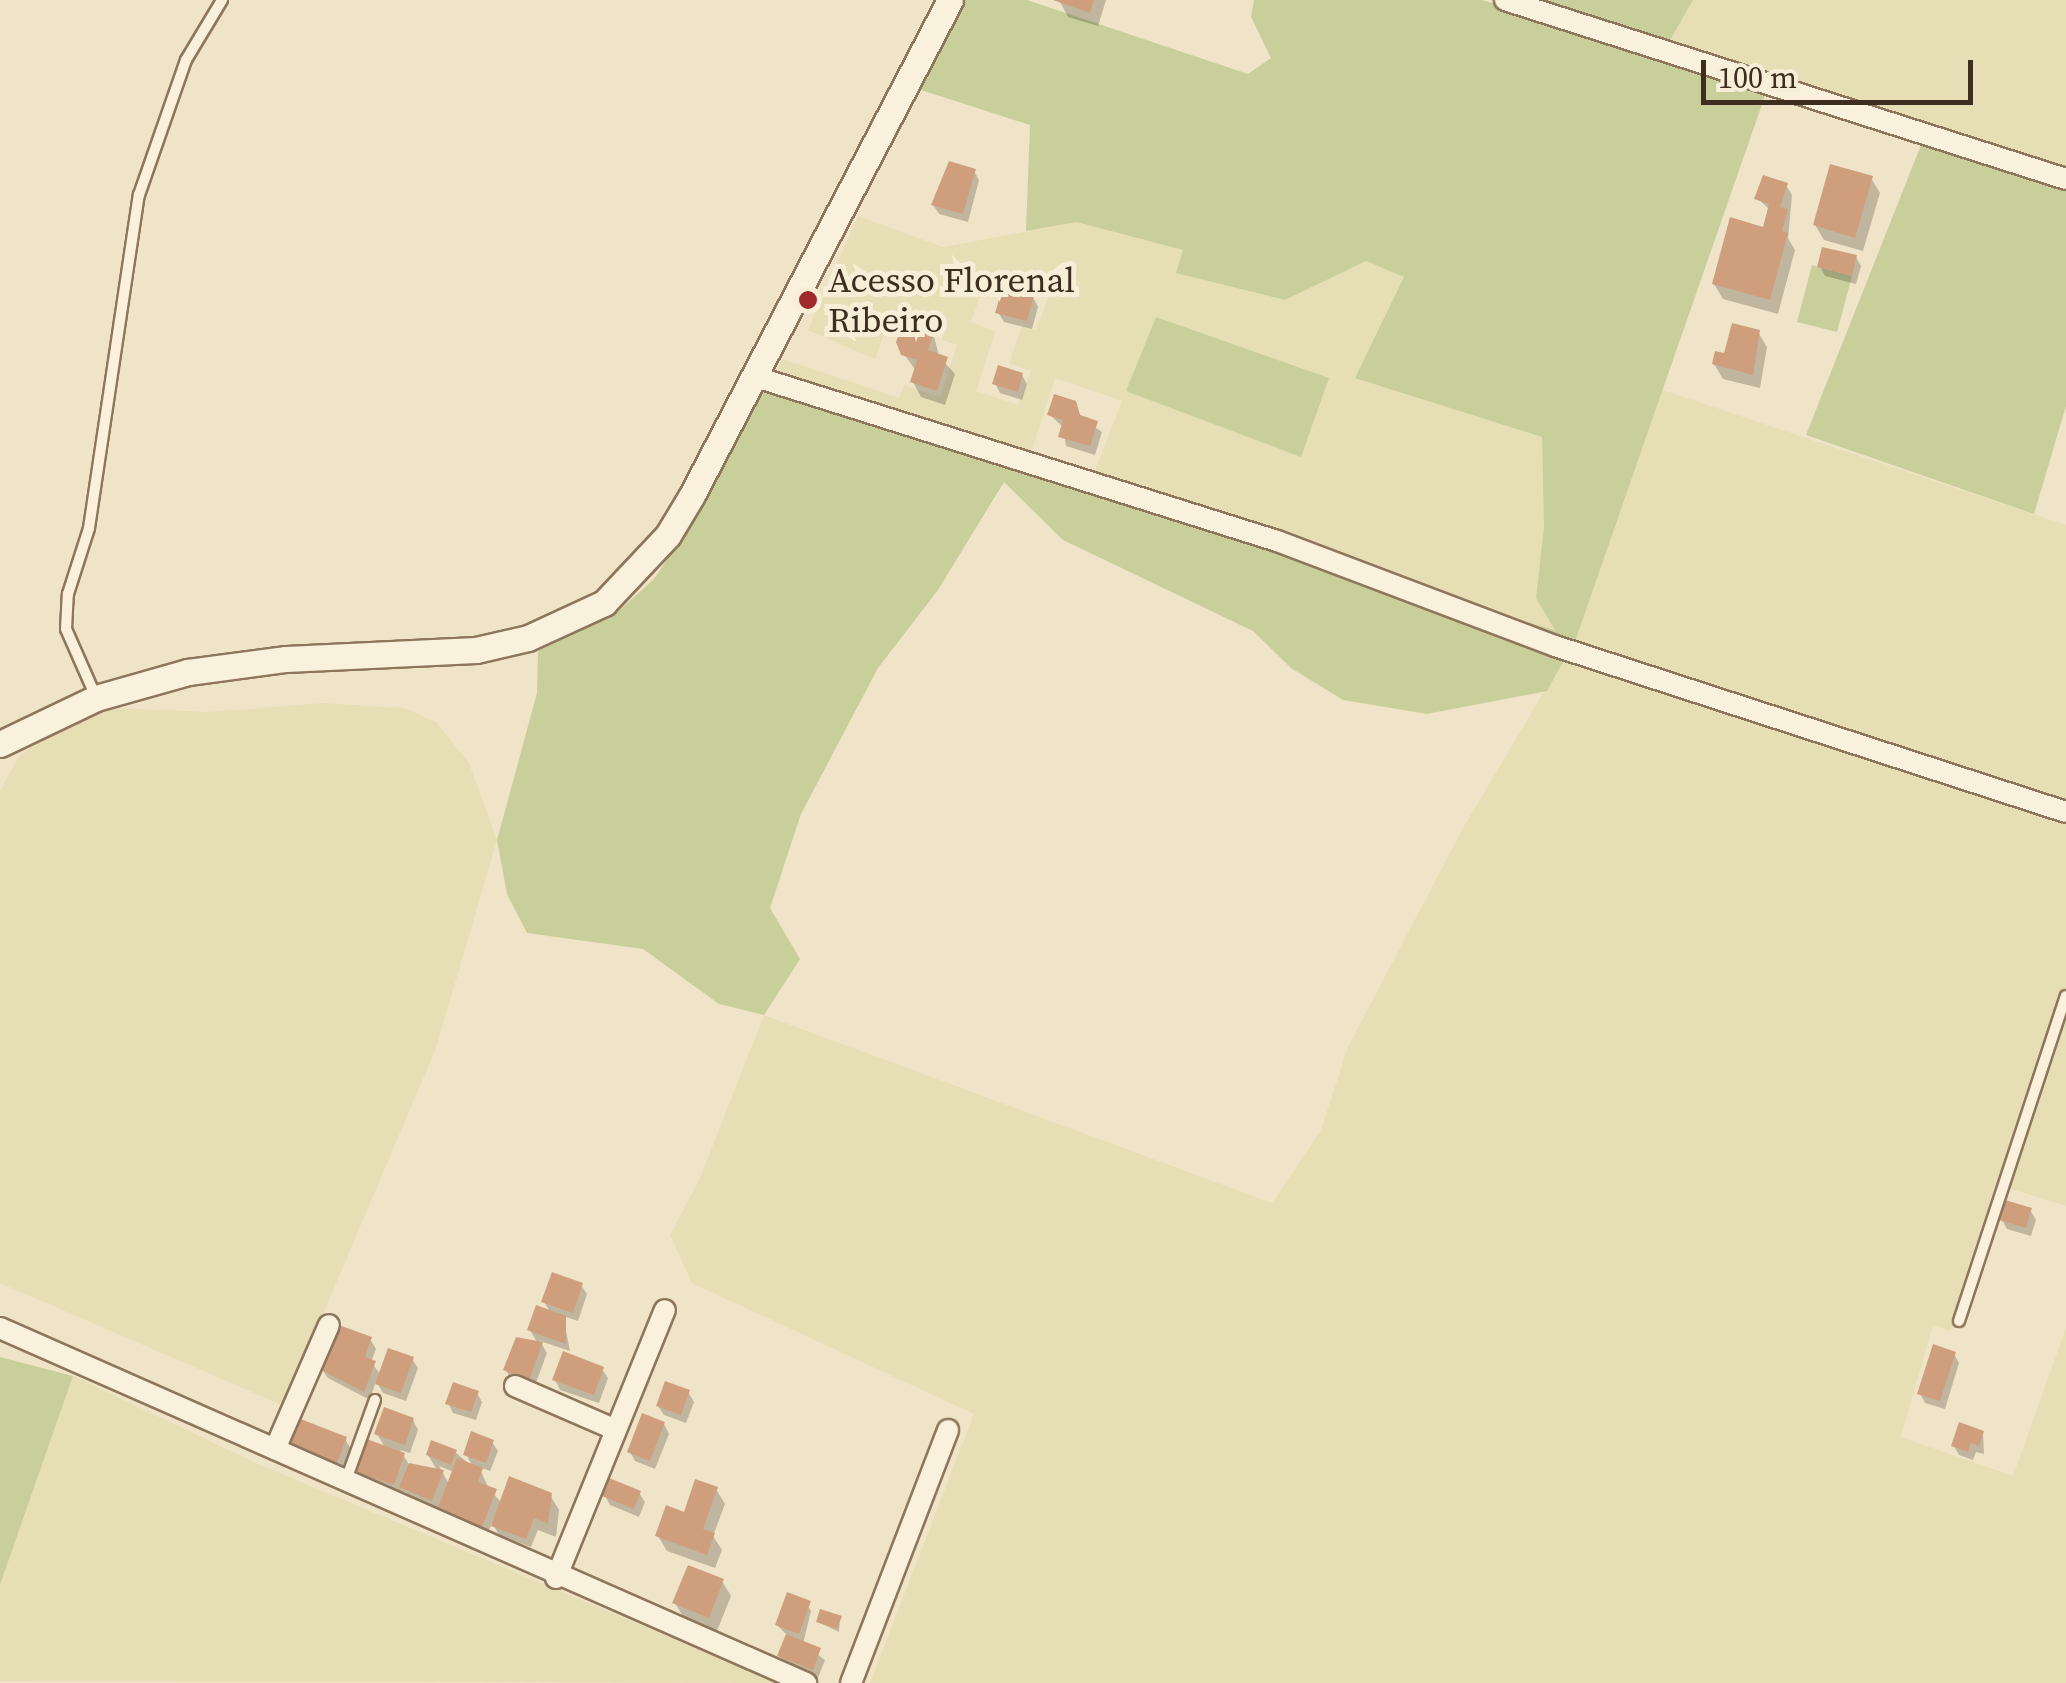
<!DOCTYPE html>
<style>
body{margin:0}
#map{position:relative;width:2066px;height:1683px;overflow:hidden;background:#f0e4c8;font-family:"Source Serif 4",serif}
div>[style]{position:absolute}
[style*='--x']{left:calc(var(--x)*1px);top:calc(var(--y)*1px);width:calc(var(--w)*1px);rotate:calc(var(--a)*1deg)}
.farmland>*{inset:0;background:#e6deb5}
.green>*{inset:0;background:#c9cf9b}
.shadow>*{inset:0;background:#0003}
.building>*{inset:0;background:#cf9f7d}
.roads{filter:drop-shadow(2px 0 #8d765c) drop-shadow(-2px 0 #8d765c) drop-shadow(0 2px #8d765c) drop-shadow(0 -2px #8d765c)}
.service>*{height:10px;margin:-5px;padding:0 5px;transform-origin:5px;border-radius:5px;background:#faf1dc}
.minor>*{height:20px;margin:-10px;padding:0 10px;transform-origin:10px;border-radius:10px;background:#faf1dc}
.tertiary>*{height:25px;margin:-12.5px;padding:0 12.5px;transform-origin:12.5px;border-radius:12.5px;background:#faf1dc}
.dots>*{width:28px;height:28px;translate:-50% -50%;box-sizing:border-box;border:5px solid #f7eed8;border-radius:50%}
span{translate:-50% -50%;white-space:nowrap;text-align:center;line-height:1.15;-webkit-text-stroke:10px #f7eed8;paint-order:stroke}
.poi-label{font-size:35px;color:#3d2e20}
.left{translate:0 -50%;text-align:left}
.scale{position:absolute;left:1701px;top:60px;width:272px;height:45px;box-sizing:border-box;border:5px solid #3d2e20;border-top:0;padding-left:12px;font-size:30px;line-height:35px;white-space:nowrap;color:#3d2e20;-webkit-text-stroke:8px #f7eed8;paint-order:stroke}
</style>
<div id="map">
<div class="farmland">
<div style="clip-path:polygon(1693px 0,2066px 0,2066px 185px,1660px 55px)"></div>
<div style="clip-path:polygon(evenodd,858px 216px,943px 247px,1077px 222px,1183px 250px,1177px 273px,1285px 300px,1366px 261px,1405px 277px,1356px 378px,1542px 437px,1544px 527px,1536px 598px,1556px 630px,1269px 547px,1089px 486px,1122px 401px,1055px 378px,1027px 465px,774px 380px,782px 359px,899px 398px,904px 385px,940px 397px,957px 345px,942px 340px,946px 327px,893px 311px,875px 359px,808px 330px,858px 216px,988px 273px,1050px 293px,1036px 330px,1022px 326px,1009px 363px,1031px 371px,1018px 405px,976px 391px,995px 332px,971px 322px,988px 273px)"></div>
<div style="clip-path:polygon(1663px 390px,2066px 525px,2066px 1206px,1995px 1184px,1950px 1331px,1933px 1325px,1901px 1437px,2013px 1476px,2066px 1328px,2066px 1683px,870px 1683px,974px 1414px,692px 1283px,670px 1235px,700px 1178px,764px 1015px,1272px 1203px,1321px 1130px,1348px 1047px,1463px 828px,1577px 636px)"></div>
<div style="clip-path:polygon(323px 703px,404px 708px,436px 722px,469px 763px,497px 840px,436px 1048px,284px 1406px,0 1283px,0 791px,19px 756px,65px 723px,118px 708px,207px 712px)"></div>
<div style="clip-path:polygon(73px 1376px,256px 1463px,778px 1683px,0 1681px,0 1585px)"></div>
</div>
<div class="green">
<div style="clip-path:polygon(962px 0,1027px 0,1248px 74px,1271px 58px,1251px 17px,1254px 0,1481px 0,1520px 10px,1535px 0,1693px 0,1661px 56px,1767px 90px,1577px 636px,1547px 691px,1427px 714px,1343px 700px,1291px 668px,1253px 631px,1063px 540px,1004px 482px,938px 590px,878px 668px,801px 814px,770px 908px,800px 959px,764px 1015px,719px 1004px,643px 949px,527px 933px,507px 894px,497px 840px,537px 693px,538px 651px,614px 615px,654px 579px,708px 499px,764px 377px,1269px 547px,1555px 630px,1536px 598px,1544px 527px,1542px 437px,1355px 378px,1404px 277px,1366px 261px,1285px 300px,1176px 273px,1183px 250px,1103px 229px,1077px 222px,1026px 231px,1030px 125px,918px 89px)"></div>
<div style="clip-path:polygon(1923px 140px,2066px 185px,2066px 406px,2034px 514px,1806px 435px)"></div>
<div style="clip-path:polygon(1812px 265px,1852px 276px,1837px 332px,1797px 322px)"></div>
<div style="clip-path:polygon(1156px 317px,1329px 378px,1301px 457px,1126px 391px)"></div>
<div style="clip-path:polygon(0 1357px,73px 1376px,0 1585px)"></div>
</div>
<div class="shadow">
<div style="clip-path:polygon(1059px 0,1106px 0,1098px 26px,1068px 17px)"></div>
<div style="clip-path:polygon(974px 171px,979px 180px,968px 222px,939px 214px,933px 205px)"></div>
<div style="clip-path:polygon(1871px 178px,1880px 193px,1863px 251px,1824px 240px,1815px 225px)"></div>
<div style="clip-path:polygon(1786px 185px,1792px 195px,1788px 238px,1795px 250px,1778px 314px,1723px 299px,1714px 284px,1765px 230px,1770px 210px,1757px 198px)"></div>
<div style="clip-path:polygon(1856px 257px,1861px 266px,1856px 284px,1825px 276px,1820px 266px)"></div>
<div style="clip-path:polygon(1033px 297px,1038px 307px,1032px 329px,1004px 322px,998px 312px)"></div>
<div style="clip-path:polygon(933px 332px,939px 356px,955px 374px,945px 405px,921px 397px,913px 382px,916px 371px,904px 354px)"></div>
<div style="clip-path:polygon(1758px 332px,1767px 347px,1760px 388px,1723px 379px,1714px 364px)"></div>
<div style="clip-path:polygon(1022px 375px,1027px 384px,1022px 400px,1000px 393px,995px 383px)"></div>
<div style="clip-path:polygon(1074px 403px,1082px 418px,1102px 432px,1095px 455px,1066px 446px,1063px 427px,1050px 415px)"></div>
<div style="clip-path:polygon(2030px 1210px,2036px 1220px,2031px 1236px,2007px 1229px,2002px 1220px)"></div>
<div style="clip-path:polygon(581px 1285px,587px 1294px,578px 1321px,563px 1316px,570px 1351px,540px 1341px,547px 1353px,534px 1388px,511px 1380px,506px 1370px,538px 1344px,530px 1330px,551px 1313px,544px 1302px)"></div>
<div style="clip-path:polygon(370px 1339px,376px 1349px,371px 1362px,381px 1375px,412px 1359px,418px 1368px,406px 1401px,383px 1393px,376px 1381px,370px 1400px,328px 1378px,322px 1369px)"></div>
<div style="clip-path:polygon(1954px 1354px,1959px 1363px,1945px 1409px,1925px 1403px,1920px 1393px)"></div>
<div style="clip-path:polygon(602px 1369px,608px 1378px,599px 1403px,560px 1390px,555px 1380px)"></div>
<div style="clip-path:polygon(688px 1392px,694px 1402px,686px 1423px,664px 1415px,658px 1406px)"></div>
<div style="clip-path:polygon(477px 1393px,482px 1402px,476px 1420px,453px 1413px,448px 1403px)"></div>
<div style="clip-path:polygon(evenodd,413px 1420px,418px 1430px,410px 1453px,400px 1450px,410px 1466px,428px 1473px,437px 1470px,428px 1455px,455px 1452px,473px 1467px,466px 1454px,492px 1442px,498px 1451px,490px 1471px,479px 1467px,489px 1489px,502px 1503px,550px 1495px,559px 1510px,556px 1537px,538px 1530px,531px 1547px,499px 1535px,492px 1523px,487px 1535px,471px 1534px,405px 1492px,402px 1499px,364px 1486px,355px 1471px,386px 1449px,377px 1434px,413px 1420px,439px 1466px,454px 1472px,449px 1484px,439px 1466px)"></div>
<div style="clip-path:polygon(664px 1424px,669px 1434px,655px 1469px,635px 1461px,630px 1452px)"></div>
<div style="clip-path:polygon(1983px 1433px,1984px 1454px,1976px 1452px,1973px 1460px,1959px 1455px,1954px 1446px)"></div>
<div style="clip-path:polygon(345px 1439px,351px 1449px,342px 1471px,291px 1444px)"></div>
<div style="clip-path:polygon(716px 1489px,725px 1504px,713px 1536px,722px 1550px,715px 1568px,667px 1551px,658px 1536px)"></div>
<div style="clip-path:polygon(639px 1493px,645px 1502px,639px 1517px,610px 1505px,605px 1496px)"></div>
<div style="clip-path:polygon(722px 1581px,731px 1596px,717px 1631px,684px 1618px,675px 1603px)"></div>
<div style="clip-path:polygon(805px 1601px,811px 1611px,803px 1644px,825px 1660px,818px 1678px,786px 1665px,780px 1655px,788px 1636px,777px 1625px)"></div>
<div style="clip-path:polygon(840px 1618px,839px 1632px,818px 1622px)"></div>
</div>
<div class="building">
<div style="clip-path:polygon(1053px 0,1094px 0,1090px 13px)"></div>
<div style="clip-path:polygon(949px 161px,976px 169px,963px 214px,931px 205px)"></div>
<div style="clip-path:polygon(1830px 164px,1873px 176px,1855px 238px,1813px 225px)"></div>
<div style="clip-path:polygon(1763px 175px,1788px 183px,1780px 207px,1788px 209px,1782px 231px,1788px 233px,1770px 300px,1712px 284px,1730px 217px,1763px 227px,1769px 204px,1754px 199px)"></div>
<div style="clip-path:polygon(1822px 247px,1857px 255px,1852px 276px,1817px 267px)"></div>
<div style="clip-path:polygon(1003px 286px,1034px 295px,1027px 321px,995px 313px)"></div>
<div style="clip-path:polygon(904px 320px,935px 330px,928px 350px,948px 357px,937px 391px,910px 382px,917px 360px,901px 355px,896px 342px)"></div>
<div style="clip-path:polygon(1732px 323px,1760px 330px,1753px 375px,1712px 364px,1715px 351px,1724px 353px)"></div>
<div style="clip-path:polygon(998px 365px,1023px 373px,1018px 392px,992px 384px)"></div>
<div style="clip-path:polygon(1054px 394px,1076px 401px,1080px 415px,1098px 421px,1090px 446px,1058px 437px,1063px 420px,1047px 415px)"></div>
<div style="clip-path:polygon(2005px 1200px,2032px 1208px,2026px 1228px,1999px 1220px)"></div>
<div style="clip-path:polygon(552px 1272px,583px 1283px,573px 1313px,541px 1302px)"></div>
<div style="clip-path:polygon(536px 1305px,566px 1316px,566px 1344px,527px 1330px)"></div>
<div style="clip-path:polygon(336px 1324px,372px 1337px,365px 1357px,376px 1361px,364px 1392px,319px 1369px)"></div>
<div style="clip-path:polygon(516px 1337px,543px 1342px,529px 1380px,503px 1370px)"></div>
<div style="clip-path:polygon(1933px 1344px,1956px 1352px,1940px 1401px,1917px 1394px)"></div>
<div style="clip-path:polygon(388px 1348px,414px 1357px,401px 1393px,375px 1384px)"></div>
<div style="clip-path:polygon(563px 1351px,604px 1367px,594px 1395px,552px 1380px)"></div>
<div style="clip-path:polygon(665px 1381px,690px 1390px,681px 1415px,656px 1406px)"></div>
<div style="clip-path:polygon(453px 1382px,479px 1391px,471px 1412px,445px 1404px)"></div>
<div style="clip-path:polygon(384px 1407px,414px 1418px,405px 1445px,374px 1434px)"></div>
<div style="clip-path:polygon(642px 1413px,665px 1422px,650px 1461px,627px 1452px)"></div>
<div style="clip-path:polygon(298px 1418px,347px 1437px,337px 1463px,288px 1445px)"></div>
<div style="clip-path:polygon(1959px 1422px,1984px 1431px,1979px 1446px,1971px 1443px,1968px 1452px,1951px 1446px)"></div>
<div style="clip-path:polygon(471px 1431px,494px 1440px,486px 1463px,463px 1455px)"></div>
<div style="clip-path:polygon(364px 1438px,405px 1453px,394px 1485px,352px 1471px)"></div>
<div style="clip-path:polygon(431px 1440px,457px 1450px,451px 1465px,426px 1455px)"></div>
<div style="clip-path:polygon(457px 1458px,483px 1468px,478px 1482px,497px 1489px,482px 1527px,437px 1510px)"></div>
<div style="clip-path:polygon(409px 1463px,444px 1470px,432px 1501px,399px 1487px)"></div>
<div style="clip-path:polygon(509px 1476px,552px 1493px,548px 1524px,534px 1518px,526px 1539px,491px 1526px)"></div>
<div style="clip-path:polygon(609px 1478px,641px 1491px,634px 1509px,602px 1496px)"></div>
<div style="clip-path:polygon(695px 1479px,718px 1487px,703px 1529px,715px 1533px,707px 1555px,655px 1536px,666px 1505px,684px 1512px)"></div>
<div style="clip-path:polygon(688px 1565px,724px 1579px,709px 1618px,672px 1603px)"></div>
<div style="clip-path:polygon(787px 1592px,811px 1601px,799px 1634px,775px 1625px)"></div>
<div style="clip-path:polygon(820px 1609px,842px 1616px,837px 1629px,816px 1622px)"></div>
<div style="clip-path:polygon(786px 1634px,821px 1648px,813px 1670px,777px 1656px)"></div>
</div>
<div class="roads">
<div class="service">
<div style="--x:96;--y:697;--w:74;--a:-113.8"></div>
<div style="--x:66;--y:629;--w:35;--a:-87"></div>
<div style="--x:68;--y:594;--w:69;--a:-72.3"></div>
<div style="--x:89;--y:528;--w:337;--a:-81.5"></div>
<div style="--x:139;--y:195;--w:143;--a:-70.8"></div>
<div style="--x:186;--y:60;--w:70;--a:-59"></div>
<div style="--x:1959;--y:1321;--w:342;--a:-71.8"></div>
<div style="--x:346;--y:1480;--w:85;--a:-70.1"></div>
</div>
<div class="minor">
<div style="--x:1505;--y:0;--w:589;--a:17.7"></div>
<div style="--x:756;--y:377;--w:546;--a:17.47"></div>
<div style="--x:1277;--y:541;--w:297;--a:20.7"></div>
<div style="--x:1555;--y:646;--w:537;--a:18"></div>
<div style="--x:0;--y:1328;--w:881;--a:23.77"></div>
<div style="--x:515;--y:1386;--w:108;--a:23.5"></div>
<div style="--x:275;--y:1449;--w:135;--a:-66.5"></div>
<div style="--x:556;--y:1578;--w:289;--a:-67.9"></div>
<div style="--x:851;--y:1683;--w:271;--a:-69"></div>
</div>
<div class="tertiary">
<div style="--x:0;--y:744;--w:106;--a:-25.6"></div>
<div style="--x:96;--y:698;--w:96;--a:-15.8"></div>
<div style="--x:188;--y:672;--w:99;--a:-7.6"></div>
<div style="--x:286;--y:659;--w:190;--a:-2.7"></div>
<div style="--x:476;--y:650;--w:53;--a:-13"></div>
<div style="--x:528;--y:638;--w:84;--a:-24.7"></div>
<div style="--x:604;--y:603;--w:93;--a:-46.7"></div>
<div style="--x:668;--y:535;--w:47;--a:-59"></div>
<div style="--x:692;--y:495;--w:558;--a:-62.47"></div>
</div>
</div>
<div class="dots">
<div style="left:808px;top:300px;background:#9e2a2b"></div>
</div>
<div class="poi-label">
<span class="left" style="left:828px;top:300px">Acesso Florenal<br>Ribeiro</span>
</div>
<div class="scale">100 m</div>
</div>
